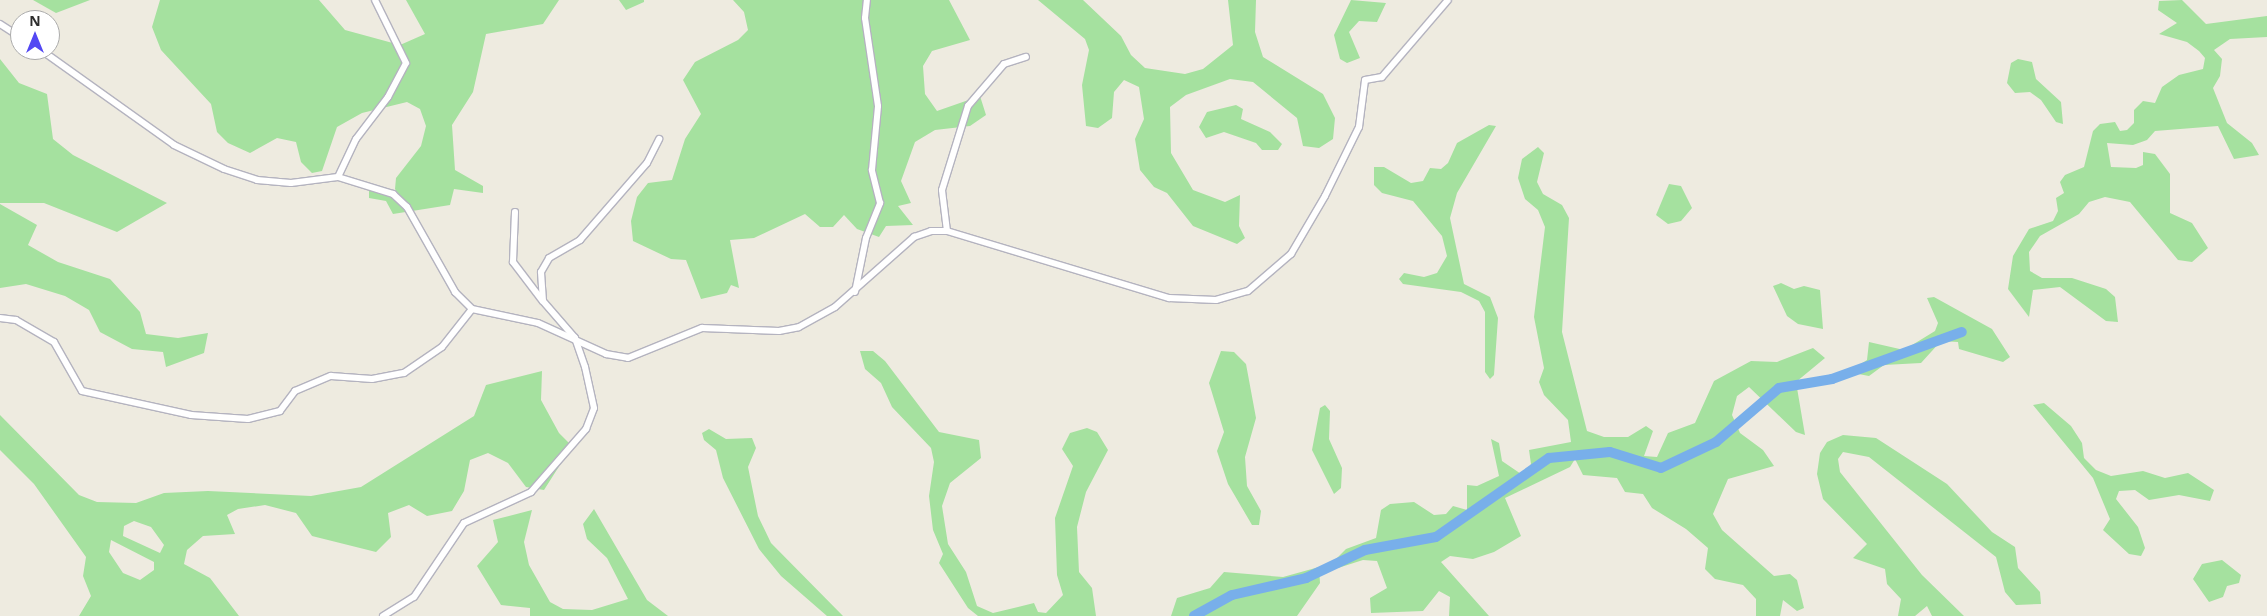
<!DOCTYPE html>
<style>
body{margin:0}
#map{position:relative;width:2267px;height:616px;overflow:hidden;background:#eeebe0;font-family:"Open Sans",sans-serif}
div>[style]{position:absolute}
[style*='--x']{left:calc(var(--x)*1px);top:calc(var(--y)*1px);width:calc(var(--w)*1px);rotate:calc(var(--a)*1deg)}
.green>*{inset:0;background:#a5e19f}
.river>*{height:10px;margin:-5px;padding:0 5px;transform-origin:5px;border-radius:5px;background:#78afea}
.roads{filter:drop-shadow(1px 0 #b4b3bf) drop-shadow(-1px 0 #b4b3bf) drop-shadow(0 1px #b4b3bf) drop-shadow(0 -1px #b4b3bf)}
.minor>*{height:6px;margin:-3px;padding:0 3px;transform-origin:3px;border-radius:3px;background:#fff}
span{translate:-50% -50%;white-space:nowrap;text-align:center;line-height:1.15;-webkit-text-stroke:4.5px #fff;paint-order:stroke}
.north{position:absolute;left:10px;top:10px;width:50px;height:50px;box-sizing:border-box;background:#fff;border:1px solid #ababab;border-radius:50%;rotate:0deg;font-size:14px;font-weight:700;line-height:20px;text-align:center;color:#2d2d2d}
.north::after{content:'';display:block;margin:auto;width:18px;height:22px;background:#5348f3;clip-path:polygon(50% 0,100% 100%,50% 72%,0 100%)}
</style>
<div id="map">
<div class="green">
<div style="clip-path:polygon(33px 0,90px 0,56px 13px)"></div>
<div style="clip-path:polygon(160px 0,319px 0,345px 30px,400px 45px,425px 34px,406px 0,559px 0,543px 24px,486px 34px,473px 92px,452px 125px,455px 170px,483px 186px,483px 193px,454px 189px,450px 205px,393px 214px,386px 201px,369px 198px,369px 189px,401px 199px,395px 189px,396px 178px,421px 146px,426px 126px,420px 109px,407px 102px,362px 113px,337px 127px,322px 171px,312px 173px,301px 162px,296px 142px,277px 138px,250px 153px,228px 143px,217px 132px,211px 104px,161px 50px,152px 27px)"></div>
<div style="clip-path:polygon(619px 0,644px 0,644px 2px,626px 10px)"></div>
<div style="clip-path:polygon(733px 0,949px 0,970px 40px,932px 51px,923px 66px,925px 94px,937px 111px,980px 96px,986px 115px,970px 126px,935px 130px,915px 142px,901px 181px,911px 203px,898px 206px,913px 225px,886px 226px,879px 237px,857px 229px,844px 215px,833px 227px,820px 227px,805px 214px,754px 238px,730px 240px,739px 288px,731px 285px,727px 293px,701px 299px,686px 260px,671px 259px,633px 241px,631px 221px,637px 197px,648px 183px,672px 180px,685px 139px,701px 114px,683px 80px,695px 62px,738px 40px,748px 30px,744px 12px)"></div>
<div style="clip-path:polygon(1038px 0,1083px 0,1121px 36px,1131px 55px,1145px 68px,1185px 74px,1203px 69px,1233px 45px,1228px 0,1256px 0,1255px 32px,1263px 57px,1323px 94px,1335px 118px,1333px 139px,1319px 148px,1303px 146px,1297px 118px,1253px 82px,1230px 79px,1186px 95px,1170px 107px,1171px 153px,1193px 190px,1225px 202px,1240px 195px,1239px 226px,1245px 238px,1237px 244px,1193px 226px,1167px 193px,1154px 187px,1140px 170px,1135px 139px,1144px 119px,1139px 87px,1124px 80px,1114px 92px,1112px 118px,1098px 128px,1086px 126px,1082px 85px,1089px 50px,1085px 39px)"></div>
<div style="clip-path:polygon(1351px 0,1386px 3px,1377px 22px,1359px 21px,1349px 32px,1360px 58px,1347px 63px,1340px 59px,1334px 35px)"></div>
<div style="clip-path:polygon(2182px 0,2206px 24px,2267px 16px,2267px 37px,2230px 39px,2214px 50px,2222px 59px,2220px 76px,2213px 88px,2227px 123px,2252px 143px,2259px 155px,2234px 159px,2218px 126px,2155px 131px,2147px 140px,2133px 145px,2107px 143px,2111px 167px,2136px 168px,2143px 165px,2143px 152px,2155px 154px,2170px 174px,2170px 213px,2192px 223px,2208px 248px,2192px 262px,2178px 260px,2130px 202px,2105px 197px,2089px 202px,2079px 214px,2040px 236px,2029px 252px,2030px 271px,2042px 278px,2072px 278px,2106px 289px,2115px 297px,2118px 322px,2106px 321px,2060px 287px,2033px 290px,2029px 317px,2008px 289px,2013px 256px,2029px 229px,2053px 221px,2058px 211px,2056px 198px,2064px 193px,2060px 182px,2065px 175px,2084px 167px,2093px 131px,2100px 124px,2115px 122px,2120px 131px,2127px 130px,2134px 123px,2134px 110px,2143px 101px,2155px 103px,2162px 87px,2179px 75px,2203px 69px,2205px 58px,2199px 51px,2187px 42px,2159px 34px,2177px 23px,2158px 10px,2159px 1px)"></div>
<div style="clip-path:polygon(0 59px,19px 83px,47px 94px,53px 139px,73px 155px,167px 203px,117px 232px,44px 203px,0 203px)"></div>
<div style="clip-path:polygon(2018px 59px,2032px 62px,2036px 79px,2061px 102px,2063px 124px,2056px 122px,2041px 100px,2030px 92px,2015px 93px,2007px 83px,2011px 63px)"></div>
<div style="clip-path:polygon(1236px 105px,1243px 109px,1241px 119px,1270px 132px,1282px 144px,1278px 150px,1262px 150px,1256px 143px,1224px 132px,1206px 138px,1199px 127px,1207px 112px)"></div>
<div style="clip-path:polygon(1489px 125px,1496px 126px,1457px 193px,1450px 218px,1464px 284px,1490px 297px,1498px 318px,1494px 375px,1490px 379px,1485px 372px,1485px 312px,1479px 301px,1461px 292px,1403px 284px,1399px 279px,1404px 273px,1424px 277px,1437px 273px,1447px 256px,1442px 236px,1413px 201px,1382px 193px,1374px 185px,1374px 167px,1384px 167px,1411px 183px,1423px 181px,1430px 168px,1441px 169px,1448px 163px,1457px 143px)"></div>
<div style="clip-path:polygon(1538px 147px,1544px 153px,1537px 182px,1543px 194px,1562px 205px,1569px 218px,1562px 332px,1587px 431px,1604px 437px,1628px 437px,1646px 426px,1653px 431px,1644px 456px,1657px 457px,1668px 433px,1695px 423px,1714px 381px,1751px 361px,1777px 362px,1813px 348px,1825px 358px,1796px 382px,1805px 435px,1796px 432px,1749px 387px,1737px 396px,1732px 415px,1740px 433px,1763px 450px,1774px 466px,1728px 479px,1713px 514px,1722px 530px,1774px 576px,1790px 574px,1797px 580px,1804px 608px,1797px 611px,1783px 600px,1780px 616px,1756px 616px,1756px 599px,1743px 585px,1715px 579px,1705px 569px,1708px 548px,1686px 529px,1652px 508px,1643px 494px,1625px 492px,1617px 478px,1583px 475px,1575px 459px,1570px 467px,1505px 498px,1521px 536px,1494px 552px,1473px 559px,1450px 556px,1441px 562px,1489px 616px,1449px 616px,1450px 597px,1439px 591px,1423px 611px,1371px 613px,1370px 598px,1387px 588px,1377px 561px,1363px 560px,1338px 568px,1332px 563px,1346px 549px,1376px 538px,1381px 510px,1390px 504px,1414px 502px,1434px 515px,1446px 514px,1453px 506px,1467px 510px,1467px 485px,1477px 486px,1499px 476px,1491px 439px,1499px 443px,1502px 461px,1524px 476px,1531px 464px,1529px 450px,1571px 442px,1568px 420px,1544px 395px,1539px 382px,1544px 368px,1534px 317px,1545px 227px,1538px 210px,1525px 199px,1518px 178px,1522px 159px)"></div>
<div style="clip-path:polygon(1669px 184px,1681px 186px,1692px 208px,1681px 221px,1668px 224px,1656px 215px)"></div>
<div style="clip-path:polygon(0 204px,37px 225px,28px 245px,58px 262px,110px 279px,140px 312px,146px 334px,178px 338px,208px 333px,204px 353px,166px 367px,163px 352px,132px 349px,100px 332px,89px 310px,65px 296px,26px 284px,0 288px)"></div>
<div style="clip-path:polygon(1781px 283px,1794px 289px,1804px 286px,1820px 290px,1823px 329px,1798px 324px,1787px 316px,1773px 286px)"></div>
<div style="clip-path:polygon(1934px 297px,1992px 329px,2010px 357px,2003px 362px,1959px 349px,1958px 342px,1941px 341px,1921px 363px,1884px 365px,1869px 376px,1848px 372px,1867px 360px,1869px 342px,1904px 350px,1935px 331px,1938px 323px,1927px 298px)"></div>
<div style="clip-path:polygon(860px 351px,873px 351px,885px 361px,939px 432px,979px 440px,981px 458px,950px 483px,942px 506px,948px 544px,966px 572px,977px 606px,993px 613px,1034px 603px,1038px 612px,1046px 613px,1063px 595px,1057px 575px,1055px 518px,1073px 466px,1062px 449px,1070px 433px,1087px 428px,1097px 432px,1108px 450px,1086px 492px,1077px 527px,1079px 572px,1092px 588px,1096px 616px,978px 616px,968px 608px,939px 563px,943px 554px,933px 530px,929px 496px,934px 462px,931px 448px,892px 407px,881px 383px,865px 369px)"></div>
<div style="clip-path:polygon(1221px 351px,1234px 352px,1246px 364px,1256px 418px,1245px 457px,1247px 486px,1261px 511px,1259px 525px,1252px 525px,1228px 484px,1217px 451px,1224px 432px,1209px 383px)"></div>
<div style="clip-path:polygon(evenodd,542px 371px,541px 400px,559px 433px,572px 446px,544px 490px,526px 487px,508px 463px,488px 453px,470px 460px,464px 491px,452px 511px,427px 516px,409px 505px,388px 513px,391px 537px,376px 552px,312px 536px,296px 513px,265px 505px,238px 509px,227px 515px,235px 534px,203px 536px,187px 550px,184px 564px,210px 578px,239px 616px,79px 616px,91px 596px,83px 576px,86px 557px,34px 484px,0 450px,0 415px,79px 495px,97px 502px,136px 503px,164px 493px,208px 491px,311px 496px,361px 487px,474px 416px,486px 385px,542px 371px,134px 521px,151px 527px,164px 545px,160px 553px,123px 536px,124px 526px,134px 521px,542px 371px,111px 540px,154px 562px,154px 570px,140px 580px,123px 573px,109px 552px,111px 540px)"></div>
<div style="clip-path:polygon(2044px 403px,2071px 426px,2082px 443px,2084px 458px,2096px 470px,2111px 476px,2143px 471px,2165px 478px,2188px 473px,2214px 490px,2210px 501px,2179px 495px,2149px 500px,2135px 490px,2119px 491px,2116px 499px,2138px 527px,2145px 548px,2141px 556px,2129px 554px,2103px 530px,2110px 519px,2093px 478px,2033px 405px)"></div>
<div style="clip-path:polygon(1325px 405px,1330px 411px,1329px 439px,1342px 468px,1341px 488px,1334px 494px,1312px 450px,1320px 408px)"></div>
<div style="clip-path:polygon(709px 429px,726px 439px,752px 438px,756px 448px,748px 467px,758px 516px,771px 543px,843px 616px,827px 616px,781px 576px,759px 549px,723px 478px,716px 450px,704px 440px,702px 433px)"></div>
<div style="clip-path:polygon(1843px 435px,1876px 438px,1947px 484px,1992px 532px,2015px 547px,2018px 568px,2040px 592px,2041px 604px,2016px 605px,2005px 592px,1996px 557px,1869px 457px,1843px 452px,1838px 459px,1840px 472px,1922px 575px,1964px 616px,1932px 616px,1927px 606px,1915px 616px,1898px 616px,1901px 599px,1887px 584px,1885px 569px,1853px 558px,1867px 544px,1823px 499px,1817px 474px,1820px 453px,1827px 442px)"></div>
<div style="clip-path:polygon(594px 509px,647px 600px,668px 616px,530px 616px,530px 608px,501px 605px,477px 566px,498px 542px,493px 520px,532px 510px,524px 542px,529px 565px,550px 602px,563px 609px,592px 610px,628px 599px,607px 558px,587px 539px,583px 524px)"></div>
<div style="clip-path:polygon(2222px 560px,2241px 575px,2239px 583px,2227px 586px,2223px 597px,2209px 602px,2193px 579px,2202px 564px)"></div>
<div style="clip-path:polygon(1319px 567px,1320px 583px,1297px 616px,1171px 616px,1177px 598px,1210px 588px,1224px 572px,1283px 577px)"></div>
</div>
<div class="river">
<div style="--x:1194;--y:616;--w:43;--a:-28.9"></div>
<div style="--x:1232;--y:595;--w:76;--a:-12.9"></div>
<div style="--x:1306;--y:578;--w:65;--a:-25.4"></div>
<div style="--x:1365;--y:550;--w:72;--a:-10.4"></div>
<div style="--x:1436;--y:537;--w:138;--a:-35"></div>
<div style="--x:1549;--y:458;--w:61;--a:-5.6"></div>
<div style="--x:1610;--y:452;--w:53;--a:17.4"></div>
<div style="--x:1661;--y:468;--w:61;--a:-25.3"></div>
<div style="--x:1716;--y:442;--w:83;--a:-40.6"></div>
<div style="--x:1779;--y:388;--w:54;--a:-9.6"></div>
<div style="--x:1832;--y:379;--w:138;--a:-19.9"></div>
</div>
<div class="roads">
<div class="minor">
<div style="--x:0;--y:24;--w:24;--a:33"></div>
<div style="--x:41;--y:50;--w:163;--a:35.5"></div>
<div style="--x:174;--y:145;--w:55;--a:25.6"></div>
<div style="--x:224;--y:169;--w:35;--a:18"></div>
<div style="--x:257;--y:180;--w:34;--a:5"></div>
<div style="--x:291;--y:183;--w:47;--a:-7.3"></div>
<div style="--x:338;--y:177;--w:58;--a:17.2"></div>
<div style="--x:393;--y:194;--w:19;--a:43"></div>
<div style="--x:407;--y:207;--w:98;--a:60.5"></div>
<div style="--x:455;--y:292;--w:24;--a:45"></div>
<div style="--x:472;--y:309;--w:67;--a:12"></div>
<div style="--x:538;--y:323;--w:75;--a:24.5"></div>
<div style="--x:606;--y:354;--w:22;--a:10"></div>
<div style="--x:628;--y:358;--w:80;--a:-22.1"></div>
<div style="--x:702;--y:328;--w:77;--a:2.2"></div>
<div style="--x:779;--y:331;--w:20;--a:-11"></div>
<div style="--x:799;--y:327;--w:41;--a:-29.1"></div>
<div style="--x:835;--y:307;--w:106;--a:-41.5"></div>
<div style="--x:914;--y:237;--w:18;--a:-19"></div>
<div style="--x:931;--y:231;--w:16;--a:0"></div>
<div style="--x:947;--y:231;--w:232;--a:16.8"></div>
<div style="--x:1169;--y:298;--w:47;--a:2.4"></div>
<div style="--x:1216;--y:300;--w:33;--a:-16"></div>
<div style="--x:1248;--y:291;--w:57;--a:-40.7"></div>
<div style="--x:1291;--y:254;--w:67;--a:-59.6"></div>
<div style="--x:1325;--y:196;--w:77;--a:-63.8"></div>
<div style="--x:1359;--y:127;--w:47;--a:-82.7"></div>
<div style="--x:1365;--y:80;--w:17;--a:-10"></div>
<div style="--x:1382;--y:77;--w:101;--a:-49.4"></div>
<div style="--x:338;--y:177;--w:42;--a:-64.7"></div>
<div style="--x:356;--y:139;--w:53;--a:-52.7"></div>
<div style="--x:388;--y:97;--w:38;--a:-62"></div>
<div style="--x:406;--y:63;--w:70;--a:-116.2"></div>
<div style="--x:515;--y:212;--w:50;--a:92.3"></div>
<div style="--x:513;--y:262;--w:48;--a:52.7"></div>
<div style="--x:947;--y:231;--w:41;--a:-97"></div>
<div style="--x:942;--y:190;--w:88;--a:-72.8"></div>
<div style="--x:968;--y:106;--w:55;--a:-49.4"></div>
<div style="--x:1004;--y:64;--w:23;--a:-18"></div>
<div style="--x:855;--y:292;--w:55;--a:-78.5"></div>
<div style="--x:866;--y:238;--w:38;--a:-68"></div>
<div style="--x:880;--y:203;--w:34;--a:-104"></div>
<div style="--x:872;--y:170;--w:64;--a:-84.6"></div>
<div style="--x:878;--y:106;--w:89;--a:-98.4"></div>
<div style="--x:865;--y:18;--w:18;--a:-84"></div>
<div style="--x:0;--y:318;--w:16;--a:7"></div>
<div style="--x:16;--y:320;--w:44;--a:30.1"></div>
<div style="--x:54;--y:342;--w:56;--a:60.3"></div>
<div style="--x:82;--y:391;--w:112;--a:12.4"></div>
<div style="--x:191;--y:415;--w:57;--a:4"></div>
<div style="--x:248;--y:419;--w:33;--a:-14"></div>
<div style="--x:280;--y:411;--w:25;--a:-53"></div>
<div style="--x:295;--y:391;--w:39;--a:-23"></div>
<div style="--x:331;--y:376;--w:41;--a:4.2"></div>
<div style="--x:372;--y:379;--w:33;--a:-11"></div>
<div style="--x:404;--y:373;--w:46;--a:-34.4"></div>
<div style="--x:442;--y:347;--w:48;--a:-51.7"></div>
<div style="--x:383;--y:616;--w:36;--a:-32"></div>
<div style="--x:414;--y:597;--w:89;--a:-56"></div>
<div style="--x:464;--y:523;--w:74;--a:-24.8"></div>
<div style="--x:531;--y:492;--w:84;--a:-48.9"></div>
<div style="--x:586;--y:429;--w:22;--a:-69"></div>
<div style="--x:594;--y:408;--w:42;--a:-102.4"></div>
<div style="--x:585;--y:367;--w:31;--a:-109"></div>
<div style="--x:575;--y:338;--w:49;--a:-130.9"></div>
<div style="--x:543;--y:301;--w:29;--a:-94"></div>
<div style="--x:541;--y:272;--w:16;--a:-60"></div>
<div style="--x:549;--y:258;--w:36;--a:-30"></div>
<div style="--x:580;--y:240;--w:102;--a:-49"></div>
<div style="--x:647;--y:163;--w:27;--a:-63"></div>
</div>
</div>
<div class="north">N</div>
</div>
